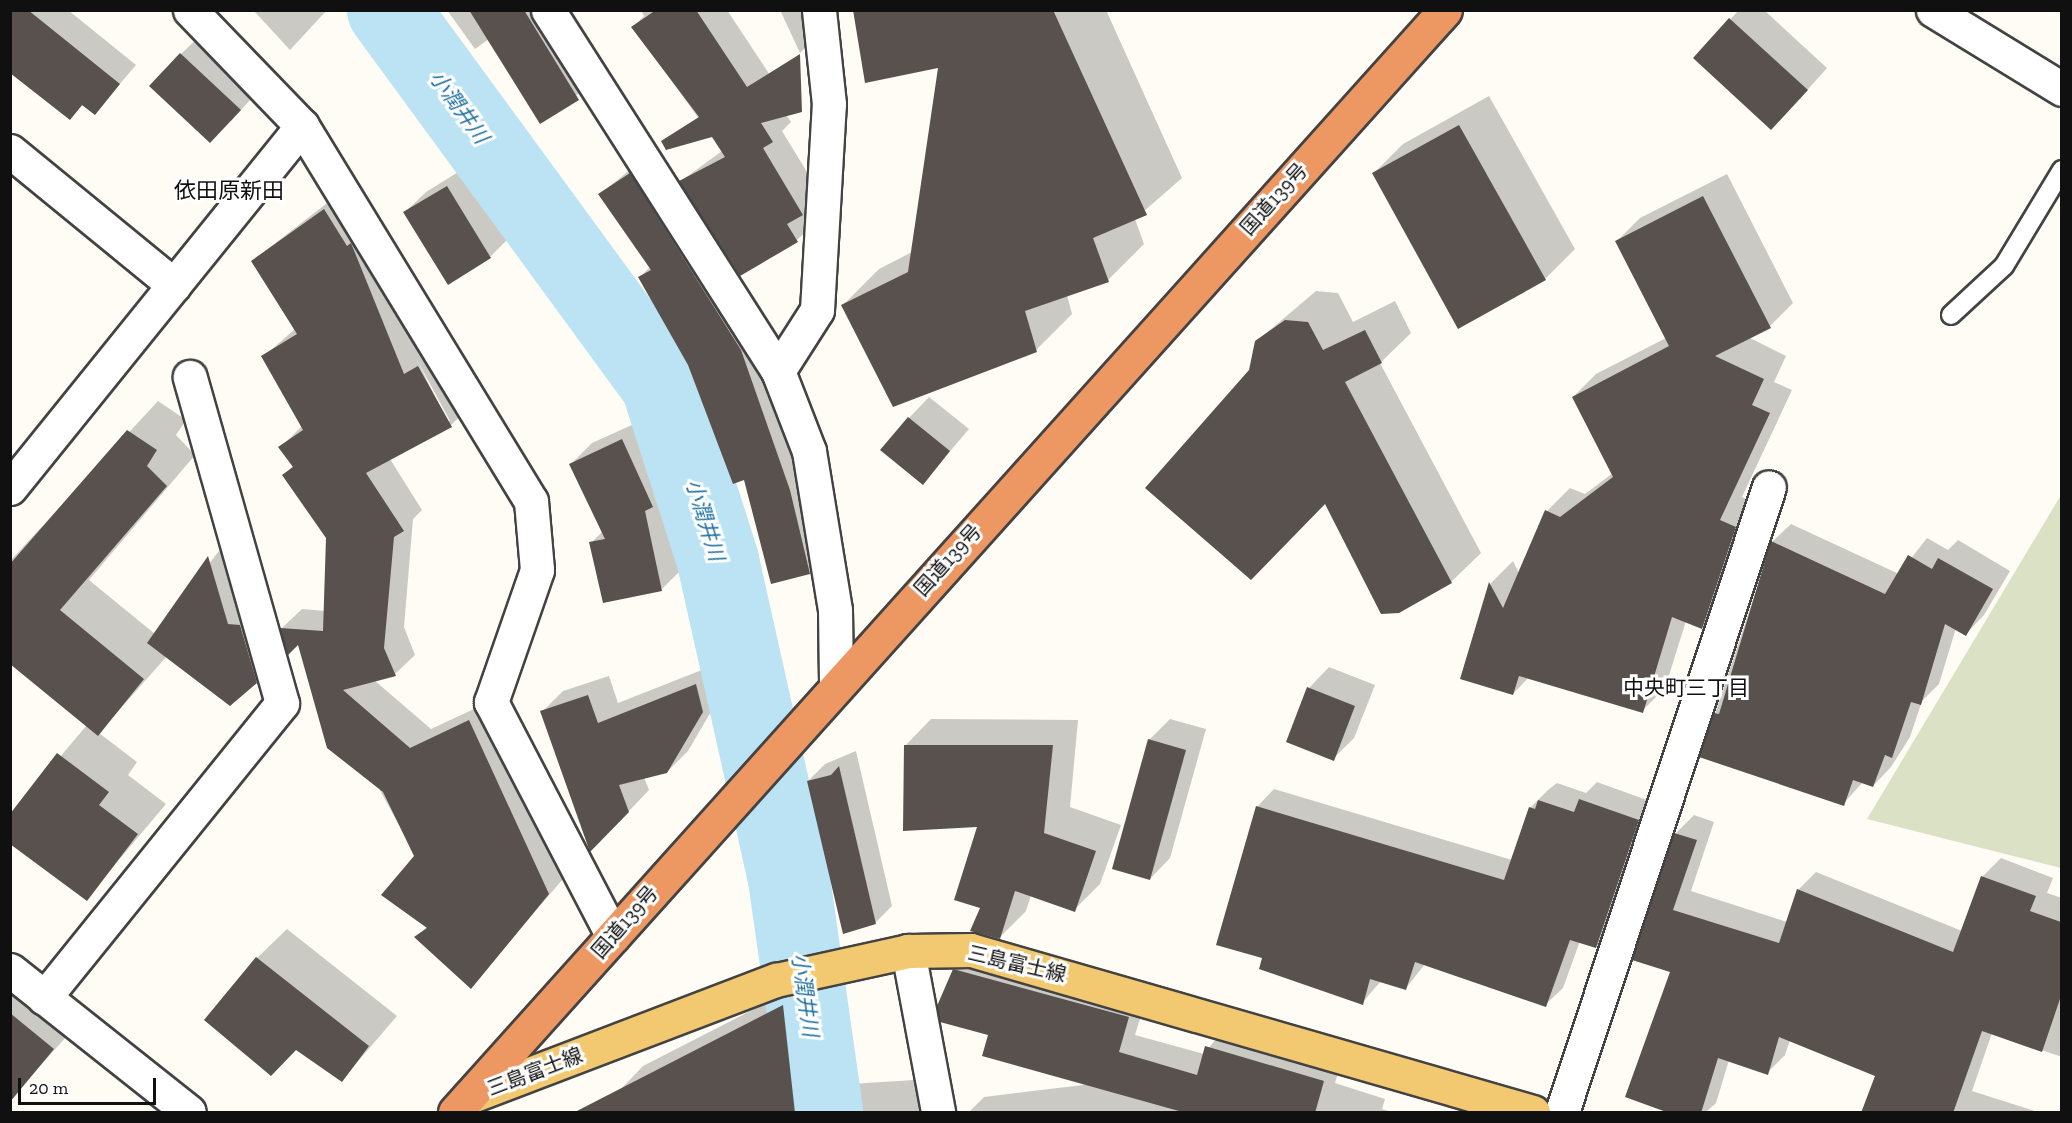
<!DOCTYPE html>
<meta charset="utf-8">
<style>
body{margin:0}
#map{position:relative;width:2072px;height:1123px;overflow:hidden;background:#fefcf4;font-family:"Zilla Slab","Noto Sans JP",serif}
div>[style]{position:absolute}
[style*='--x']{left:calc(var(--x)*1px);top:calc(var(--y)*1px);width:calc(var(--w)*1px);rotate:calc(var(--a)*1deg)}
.cemetery>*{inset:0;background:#dae1c5}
.shadow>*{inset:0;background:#0003}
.river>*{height:82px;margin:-41px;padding:0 41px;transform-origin:41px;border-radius:41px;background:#bbe3f4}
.building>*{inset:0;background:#59514d}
.roads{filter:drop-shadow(2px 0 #434343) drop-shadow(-2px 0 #434343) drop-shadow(0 2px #434343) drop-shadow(0 -2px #434343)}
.lane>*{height:18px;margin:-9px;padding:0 9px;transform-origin:9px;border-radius:9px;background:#fff}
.street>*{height:33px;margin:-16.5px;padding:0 16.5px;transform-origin:16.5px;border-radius:16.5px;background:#fff}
.primary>*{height:33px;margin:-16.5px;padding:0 16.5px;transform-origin:16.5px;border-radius:16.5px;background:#f2c871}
.highway>*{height:33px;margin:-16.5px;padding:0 16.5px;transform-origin:16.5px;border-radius:16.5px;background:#ed9763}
span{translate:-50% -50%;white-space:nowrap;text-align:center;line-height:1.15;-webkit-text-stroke:6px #fff;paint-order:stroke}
.street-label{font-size:20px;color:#101010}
.water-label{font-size:21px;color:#1e709e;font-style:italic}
.neighbourhood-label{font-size:21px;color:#101010}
.quarter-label{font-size:22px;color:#101010}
.frame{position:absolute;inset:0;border:12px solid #101010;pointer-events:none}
.scale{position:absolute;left:18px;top:1078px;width:138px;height:27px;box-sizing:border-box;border:3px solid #101010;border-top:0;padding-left:8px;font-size:18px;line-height:21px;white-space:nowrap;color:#101010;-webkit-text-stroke:4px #fff;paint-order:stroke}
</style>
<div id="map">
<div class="cemetery">
<div style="clip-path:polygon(2061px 495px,2061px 868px,1867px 819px)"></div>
</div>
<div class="shadow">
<div style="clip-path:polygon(10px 10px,68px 10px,136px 65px,95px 113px,84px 104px,70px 118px)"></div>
<div style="clip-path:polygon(253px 10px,327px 10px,290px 50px)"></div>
<div style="clip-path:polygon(447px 10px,555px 10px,597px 80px,540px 122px,489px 39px,475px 49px)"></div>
<div style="clip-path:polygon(641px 10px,727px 10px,787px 101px,781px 107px,791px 122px,782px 131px,821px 195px,816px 222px,797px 240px,681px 181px,722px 151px,633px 27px,644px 16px)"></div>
<div style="clip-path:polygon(780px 10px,817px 10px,818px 35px,800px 53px)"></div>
<div style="clip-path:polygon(866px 10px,1106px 10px,1182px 178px,1135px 219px,1144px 244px,1108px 280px,1067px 295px,1072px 314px,1036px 350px,843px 305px,879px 269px,912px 252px,939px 66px)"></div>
<div style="clip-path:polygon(1739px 10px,1764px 10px,1827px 68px,1792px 107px,1695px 58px)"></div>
<div style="clip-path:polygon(202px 34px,260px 89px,231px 121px,181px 54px)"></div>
<div style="clip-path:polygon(1489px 96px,1575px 249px,1545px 279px,1373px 174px,1403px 144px)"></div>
<div style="clip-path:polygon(651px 153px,761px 329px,830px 552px,809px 573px,745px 478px,640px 277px,650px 267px,600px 194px)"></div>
<div style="clip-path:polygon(468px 166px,511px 236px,490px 257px,405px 212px,426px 192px)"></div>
<div style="clip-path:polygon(1727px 174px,1793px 303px,1770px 326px,1748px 337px,1786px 356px,1774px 382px,1792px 390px,1742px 497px,1758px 504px,1725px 604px,1702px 627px,1686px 621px,1665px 688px,1642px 711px,1529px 677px,1513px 694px,1461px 678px,1491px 583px,1513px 561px,1519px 573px,1547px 511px,1570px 488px,1585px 494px,1613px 473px,1573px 397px,1596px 374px,1666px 338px,1617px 241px,1640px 218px)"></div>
<div style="clip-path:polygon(evenodd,344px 190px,471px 406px,451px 425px,390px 459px,422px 510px,413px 519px,404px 627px,415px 655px,395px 674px,374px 680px,431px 729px,489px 702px,568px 873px,471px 987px,416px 937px,427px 927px,416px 856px,299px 643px,282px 628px,302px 609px,325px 611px,327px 538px,284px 475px,293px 466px,280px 448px,302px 426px,263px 357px,295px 329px,252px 261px,344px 190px,416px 358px,450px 421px,447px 421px,416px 358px)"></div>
<div style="clip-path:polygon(1316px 291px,1338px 293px,1353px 322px,1395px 301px,1411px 333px,1380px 363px,1481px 553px,1451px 582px,1326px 502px,1251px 371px,1256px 342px)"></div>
<div style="clip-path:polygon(929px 397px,969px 429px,923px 483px,909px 418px)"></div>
<div style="clip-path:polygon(158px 401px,186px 420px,176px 435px,195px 455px,89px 580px,155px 634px,229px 538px,277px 661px,256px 681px,167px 656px,99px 733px,137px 762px,128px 775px,166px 804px,86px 899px,10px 816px,87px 725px,10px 663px,10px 561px)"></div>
<div style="clip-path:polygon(643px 420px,673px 485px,665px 493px,682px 569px,662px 589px,591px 543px,603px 531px,571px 464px,592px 443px)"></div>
<div style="clip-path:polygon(1791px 524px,1899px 574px,1927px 538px,1948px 550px,1958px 540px,2010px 571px,1984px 615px,1966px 634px,1956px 628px,1939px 684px,1922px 701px,1910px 737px,1891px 767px,1873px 786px,1863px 782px,1843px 804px,1701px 756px,1772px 542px)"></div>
<div style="clip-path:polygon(717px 664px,723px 691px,688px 751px,667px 772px,644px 777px,649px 790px,611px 830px,542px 712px,563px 691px,609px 676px,618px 703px)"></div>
<div style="clip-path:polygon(1329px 667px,1375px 685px,1354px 738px,1333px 759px,1309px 688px)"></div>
<div style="clip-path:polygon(931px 719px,1078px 720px,1070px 807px,1121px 825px,1100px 884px,1074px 910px,1031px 895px,1026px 911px,1000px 937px,982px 907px,979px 826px,905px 746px)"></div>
<div style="clip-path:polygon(1170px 719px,1206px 729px,1170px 858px,1150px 879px,1149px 740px)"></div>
<div style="clip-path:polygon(856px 751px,892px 906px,875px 923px,844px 932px,808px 781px,825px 764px)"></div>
<div style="clip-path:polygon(1597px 782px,1655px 803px,1614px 929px,1596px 947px,1580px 941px,1563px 988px,1545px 1005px,1425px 964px,1406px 988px,1381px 981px,1362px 1003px,1264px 957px,1257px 807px,1274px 789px,1512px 860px,1530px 808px,1548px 790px,1557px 783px,1586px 793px)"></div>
<div style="clip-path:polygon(1694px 815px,1714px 822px,1691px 891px,1787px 922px,1798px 890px,1816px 872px,1962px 931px,1983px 876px,2001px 858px,2053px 878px,2047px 893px,2062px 898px,2062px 1057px,1992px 1033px,1972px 1091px,2038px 1112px,1863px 1112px,1877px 1076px,1790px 1040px,1785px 1055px,1767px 1073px,1729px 1060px,1716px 1103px,1706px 1112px,1673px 1112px,1672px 971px,1634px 959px,1676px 833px)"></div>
<div style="clip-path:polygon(287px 929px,397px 1016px,342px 1080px,257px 958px)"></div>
<div style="clip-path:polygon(973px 952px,1146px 999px,1135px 1035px,1204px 1054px,1224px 1029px,1341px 1063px,1335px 1083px,1385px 1099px,1382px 1109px,1392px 1112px,969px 1112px,984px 1097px,1091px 1084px,990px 1034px,955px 970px)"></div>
<div style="clip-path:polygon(10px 962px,82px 1019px,17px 1092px,10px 1087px)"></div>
<div style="clip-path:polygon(807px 982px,818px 1086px,930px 1079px,931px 1112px,617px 1112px,620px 1090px,643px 1066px)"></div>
</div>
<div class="river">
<div style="--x:388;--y:10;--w:464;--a:53.8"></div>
<div style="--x:662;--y:385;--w:185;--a:72.3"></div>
<div style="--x:718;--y:561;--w:326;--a:77.4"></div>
<div style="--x:789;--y:879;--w:235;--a:81.9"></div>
</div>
<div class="building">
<div style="clip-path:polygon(10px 10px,28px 10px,120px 84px,95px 115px,82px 105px,70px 120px,10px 73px)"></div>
<div style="clip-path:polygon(469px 10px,524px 10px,579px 100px,540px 124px)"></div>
<div style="clip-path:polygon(656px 10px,696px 10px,747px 87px,800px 54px,802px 112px,761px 123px,773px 142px,763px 148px,803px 215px,787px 224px,798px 242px,740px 276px,679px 181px,725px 157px,712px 137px,666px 150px,661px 141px,699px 117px,631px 27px)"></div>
<div style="clip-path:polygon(853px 10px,1053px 10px,1147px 215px,1093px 238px,1109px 282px,1025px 311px,1037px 352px,893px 407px,841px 305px,908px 272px,938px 68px,865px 83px)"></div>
<div style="clip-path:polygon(1729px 18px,1808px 90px,1771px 130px,1693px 58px)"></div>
<div style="clip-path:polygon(180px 53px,241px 110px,210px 143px,149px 86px)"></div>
<div style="clip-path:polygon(1459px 125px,1546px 280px,1458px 329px,1372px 173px)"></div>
<div style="clip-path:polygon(630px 173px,741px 350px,790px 490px,810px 574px,771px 584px,744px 480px,733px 484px,688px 365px,638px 277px,651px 270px,598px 194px)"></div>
<div style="clip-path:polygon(447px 186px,491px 258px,448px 285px,403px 212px)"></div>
<div style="clip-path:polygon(1703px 196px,1771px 328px,1715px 356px,1764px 379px,1752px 405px,1770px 413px,1720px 520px,1736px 527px,1702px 629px,1672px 617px,1643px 713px,1519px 676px,1513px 695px,1460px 679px,1489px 582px,1503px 608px,1545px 510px,1560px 517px,1613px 477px,1572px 397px,1669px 346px,1615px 241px)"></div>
<div style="clip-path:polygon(324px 209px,347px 246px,351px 243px,404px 374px,418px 366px,452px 427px,366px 473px,404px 531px,394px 537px,384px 648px,396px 676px,343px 690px,410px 748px,469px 720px,549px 894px,471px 989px,414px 937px,427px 928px,381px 895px,414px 856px,383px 792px,327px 748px,298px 645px,288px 655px,280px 628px,323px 631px,326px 538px,282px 475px,293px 467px,278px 447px,303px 430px,261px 356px,297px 334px,251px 261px)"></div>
<div style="clip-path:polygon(1285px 320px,1308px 322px,1323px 350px,1365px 330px,1382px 363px,1345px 382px,1452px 583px,1399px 613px,1381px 614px,1325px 504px,1251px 580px,1145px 488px,1249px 370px,1255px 341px)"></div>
<div style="clip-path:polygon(908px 417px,950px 451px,923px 485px,880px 450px)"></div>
<div style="clip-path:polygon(127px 430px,157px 450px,147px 466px,167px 486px,60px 610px,144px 679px,98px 736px,10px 664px,10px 564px)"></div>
<div style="clip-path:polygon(622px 439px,653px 507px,645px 511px,662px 591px,603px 603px,589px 542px,605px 539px,569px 464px)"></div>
<div style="clip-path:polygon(1771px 541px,1885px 594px,1908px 555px,1932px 569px,1938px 558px,1993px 589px,1966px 636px,1945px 624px,1921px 705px,1911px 702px,1892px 758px,1885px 755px,1873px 787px,1853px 780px,1844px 806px,1699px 757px,1714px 713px,1719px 714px)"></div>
<div style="clip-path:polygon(208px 556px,228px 624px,240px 625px,257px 683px,230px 706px,147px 643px)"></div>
<div style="clip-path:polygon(696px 684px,703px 712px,667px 773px,619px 785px,629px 812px,590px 852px,540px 711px,588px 695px,598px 723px)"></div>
<div style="clip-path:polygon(1307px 687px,1355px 706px,1334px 761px,1286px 742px)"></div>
<div style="clip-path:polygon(1148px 739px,1186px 750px,1150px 880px,1112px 869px)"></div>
<div style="clip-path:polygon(904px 745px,1053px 745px,1044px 833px,1096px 851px,1075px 912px,1015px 891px,1000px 939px,970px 931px,980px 908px,954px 900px,977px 827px,903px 831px)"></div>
<div style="clip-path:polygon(57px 753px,109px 792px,99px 805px,138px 834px,87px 901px,10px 844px,10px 814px)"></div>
<div style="clip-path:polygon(839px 766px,876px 924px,843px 934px,807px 781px,831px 775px)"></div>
<div style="clip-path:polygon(1579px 799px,1639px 820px,1596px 948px,1570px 940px,1546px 1007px,1415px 962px,1406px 990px,1370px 979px,1363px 1005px,1259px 969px,1262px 958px,1216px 945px,1256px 806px,1504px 880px,1529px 807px,1535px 809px,1538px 800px,1574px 812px)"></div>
<div style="clip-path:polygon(1674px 833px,1697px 840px,1673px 910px,1779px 943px,1797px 889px,1953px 952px,1981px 876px,2036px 896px,2030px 911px,2061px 922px,2061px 996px,2042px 1052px,1982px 1031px,1953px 1113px,1861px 1113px,1875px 1076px,1779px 1037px,1768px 1075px,1718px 1058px,1701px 1113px,1669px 1113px,1625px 1097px,1670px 972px,1632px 960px)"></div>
<div style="clip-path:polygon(256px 957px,369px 1046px,342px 1082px,296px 1050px,271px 1076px,204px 1020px)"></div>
<div style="clip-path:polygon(953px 969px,1129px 1017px,1119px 1052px,1197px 1075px,1205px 1046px,1324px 1081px,1315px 1113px,1186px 1113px,982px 1056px,988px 1035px,940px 1022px,937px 1006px)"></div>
<div style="clip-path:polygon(783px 1005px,795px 1113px,573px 1113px)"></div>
<div style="clip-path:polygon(10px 1013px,54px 1049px,10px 1102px)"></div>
</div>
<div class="roads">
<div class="lane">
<div style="--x:1951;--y:315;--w:72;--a:-42.8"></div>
<div style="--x:2004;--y:266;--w:112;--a:-58.9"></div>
</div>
<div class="street">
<div style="--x:190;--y:10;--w:161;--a:46"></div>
<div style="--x:302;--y:126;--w:439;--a:58.6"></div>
<div style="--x:531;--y:501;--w:69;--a:85"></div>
<div style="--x:537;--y:570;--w:140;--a:109.2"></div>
<div style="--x:491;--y:702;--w:264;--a:62.5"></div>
<div style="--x:548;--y:10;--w:428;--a:57.5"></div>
<div style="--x:778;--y:371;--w:86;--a:68.8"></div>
<div style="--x:809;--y:451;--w:161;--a:80.7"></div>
<div style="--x:835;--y:610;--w:74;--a:89.2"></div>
<div style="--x:1933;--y:10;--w:151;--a:31.5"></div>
<div style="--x:10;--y:151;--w:212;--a:39.3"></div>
<div style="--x:778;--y:371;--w:72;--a:-57.4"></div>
<div style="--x:817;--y:310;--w:206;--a:-86.7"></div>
<div style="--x:829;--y:104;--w:95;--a:-96.1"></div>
<div style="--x:10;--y:488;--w:465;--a:-51.1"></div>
<div style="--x:908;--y:951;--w:164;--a:79.4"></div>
<div style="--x:10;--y:970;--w:228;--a:38.4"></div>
<div style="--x:44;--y:998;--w:379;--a:-51.1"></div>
<div style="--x:282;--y:703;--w:339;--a:-105.8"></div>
<div style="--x:1562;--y:1112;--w:658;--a:-71.68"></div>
</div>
<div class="primary">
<div style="--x:469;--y:1097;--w:329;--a:-20.9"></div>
<div style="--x:776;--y:980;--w:135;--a:-12.4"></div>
<div style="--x:908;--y:951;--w:63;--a:-0.9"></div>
<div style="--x:971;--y:950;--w:585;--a:16.08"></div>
</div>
<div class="highway">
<div style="--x:455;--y:1112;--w:1481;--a:-48.06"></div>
</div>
</div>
<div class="street-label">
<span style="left:1274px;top:199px;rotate:-48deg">国道139号</span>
<span style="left:948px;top:560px;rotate:-48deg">国道139号</span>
<span style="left:625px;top:922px;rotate:-49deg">国道139号</span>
<span style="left:1017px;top:964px;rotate:13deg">三島富士線</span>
<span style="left:535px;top:1072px;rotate:-21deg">三島富士線</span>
</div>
<div class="water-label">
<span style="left:459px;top:107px;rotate:54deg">小潤井川</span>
<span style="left:705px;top:520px;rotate:73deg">小潤井川</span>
<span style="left:805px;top:995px;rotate:82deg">小潤井川</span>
</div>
<div class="neighbourhood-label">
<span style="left:1686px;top:688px">中央町三丁目</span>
</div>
<div class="quarter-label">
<span style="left:229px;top:191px">依田原新田</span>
</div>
<div class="frame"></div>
<div class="scale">20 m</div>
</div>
